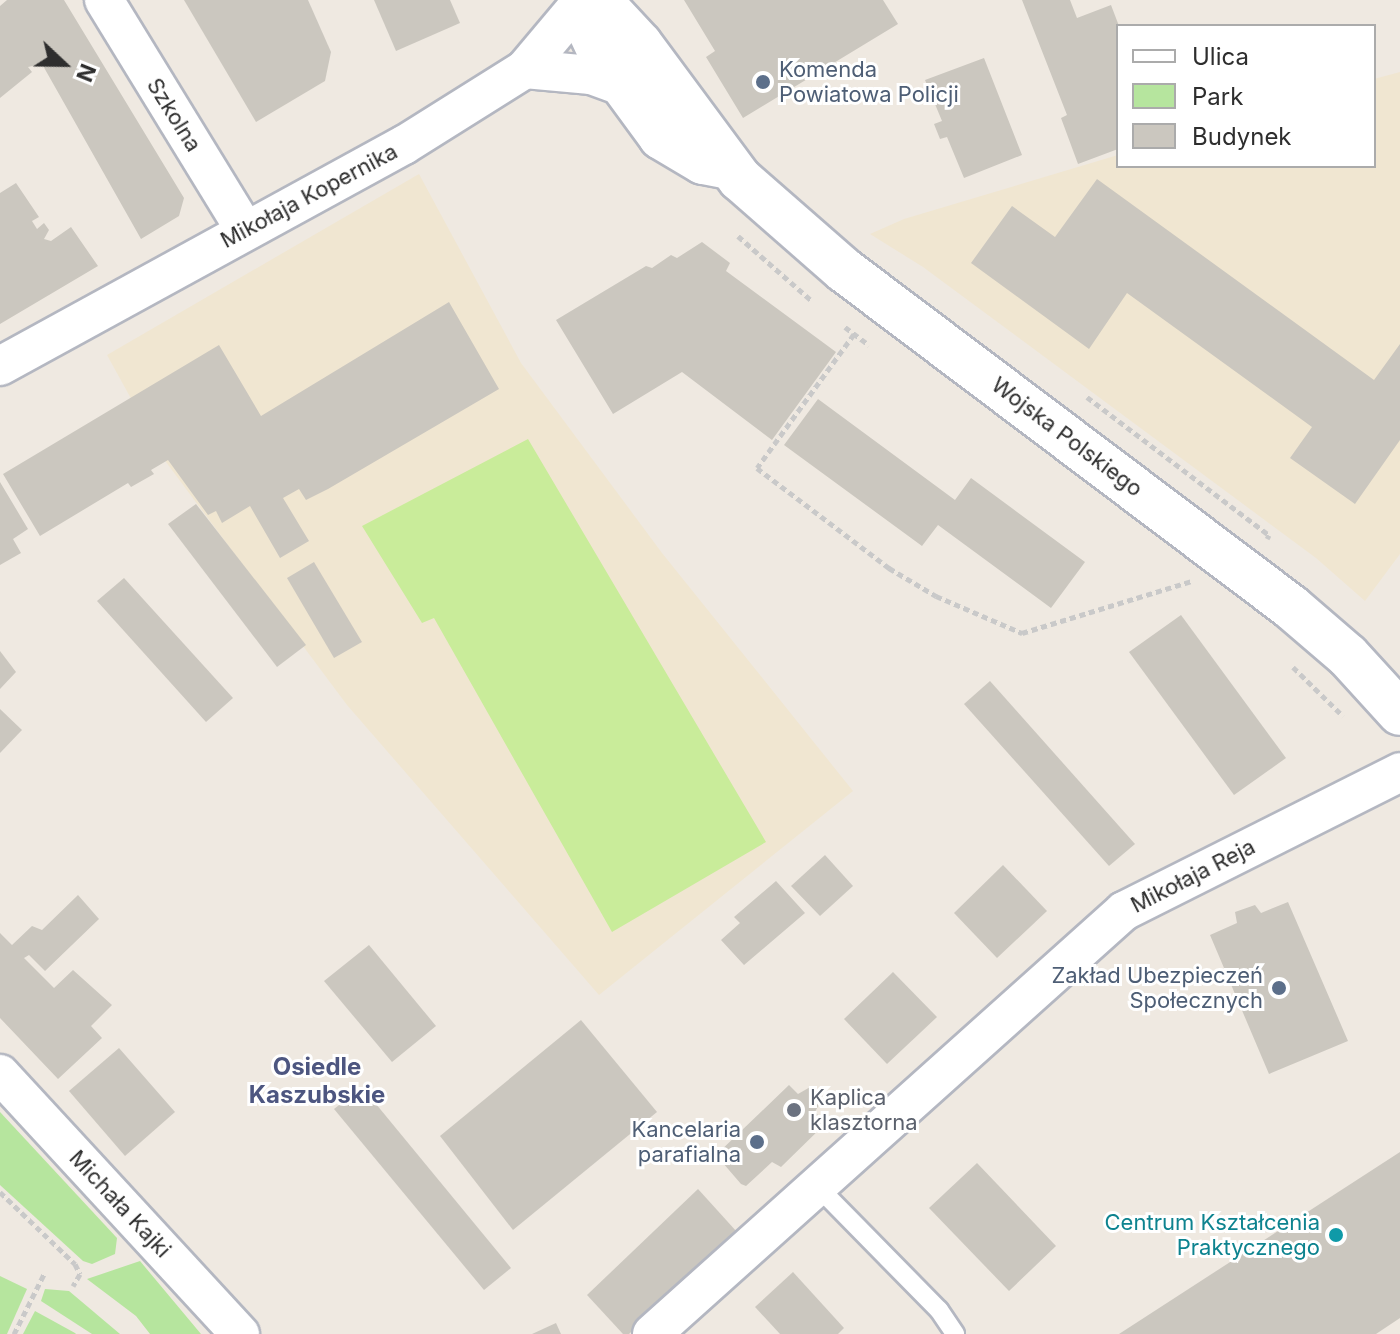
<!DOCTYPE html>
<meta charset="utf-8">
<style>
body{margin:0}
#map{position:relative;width:1400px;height:1334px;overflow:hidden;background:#efe9e1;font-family:Inter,sans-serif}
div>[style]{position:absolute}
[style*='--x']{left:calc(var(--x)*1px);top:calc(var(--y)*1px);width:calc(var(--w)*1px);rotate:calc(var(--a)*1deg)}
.education>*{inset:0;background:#f0e6d1}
.green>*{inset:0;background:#b6e59e}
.pitch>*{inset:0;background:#c9ec9a}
.building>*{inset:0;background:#cbc7bf}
.path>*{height:5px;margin-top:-2.5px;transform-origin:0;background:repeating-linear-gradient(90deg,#c9c9c9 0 6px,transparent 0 10px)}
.roads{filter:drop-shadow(2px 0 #b4b7c1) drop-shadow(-2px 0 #b4b7c1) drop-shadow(0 2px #b4b7c1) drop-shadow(0 -2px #b4b7c1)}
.lane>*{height:18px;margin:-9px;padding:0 9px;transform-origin:9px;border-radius:9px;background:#fff}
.street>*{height:38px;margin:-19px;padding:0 19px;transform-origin:19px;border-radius:19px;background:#fff}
.secondary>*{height:44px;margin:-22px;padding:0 22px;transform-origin:22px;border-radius:22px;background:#fff}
.dots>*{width:22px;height:22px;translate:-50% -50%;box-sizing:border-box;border:4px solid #fff;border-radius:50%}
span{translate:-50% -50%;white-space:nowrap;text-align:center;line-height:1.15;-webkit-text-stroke:6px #fff;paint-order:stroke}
.service-label{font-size:22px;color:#4e5e75}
.left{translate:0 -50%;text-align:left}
.right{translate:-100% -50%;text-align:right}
.street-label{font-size:22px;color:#2e2e2e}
.worship-label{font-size:22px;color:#5b616d}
.culture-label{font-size:22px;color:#0d838f}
.neighbourhood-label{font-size:24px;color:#4d5680;font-weight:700}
.legend{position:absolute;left:1116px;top:24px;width:260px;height:144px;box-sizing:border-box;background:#fff;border:2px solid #ababab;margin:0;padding:10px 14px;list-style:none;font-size:24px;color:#2e2e2e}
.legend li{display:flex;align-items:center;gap:16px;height:40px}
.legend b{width:40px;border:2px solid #ababab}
.north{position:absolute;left:24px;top:24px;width:80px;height:80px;-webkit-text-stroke:6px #fff;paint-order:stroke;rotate:112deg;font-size:22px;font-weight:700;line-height:32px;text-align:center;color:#2e2e2e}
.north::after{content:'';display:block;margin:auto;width:28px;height:36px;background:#2e2e2e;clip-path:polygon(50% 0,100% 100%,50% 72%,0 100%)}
</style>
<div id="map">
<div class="education">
<div style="clip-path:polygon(1400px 72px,1400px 554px,1365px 601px,1316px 558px,923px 267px,870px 234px,904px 219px,1118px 155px,1118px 166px,1374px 166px,1374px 79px)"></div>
<div style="clip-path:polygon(419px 174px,521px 363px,662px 553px,853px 791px,599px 995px,347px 705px,166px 462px,107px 355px)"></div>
</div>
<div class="green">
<div style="clip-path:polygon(0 1112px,117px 1238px,115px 1254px,92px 1264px,83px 1261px,0 1185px)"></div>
<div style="clip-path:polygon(140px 1261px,201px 1334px,150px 1334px,136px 1316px,87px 1279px)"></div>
<div style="clip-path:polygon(0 1276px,27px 1289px,7px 1334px,0 1334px)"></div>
<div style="clip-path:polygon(45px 1289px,69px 1291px,120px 1334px,92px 1334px,41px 1301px)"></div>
<div style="clip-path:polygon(35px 1311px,75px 1333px,76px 1334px,23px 1334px)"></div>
</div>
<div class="pitch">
<div style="clip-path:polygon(528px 439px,766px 842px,612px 932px,434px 618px,422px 623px,362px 526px)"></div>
</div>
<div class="building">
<div style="clip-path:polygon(7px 0,64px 0,184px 198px,179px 216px,141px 239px,42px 64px,28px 67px,32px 72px,0 98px,0 6px)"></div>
<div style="clip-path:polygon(184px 0,308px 0,331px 52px,325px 81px,256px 122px)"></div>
<div style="clip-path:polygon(374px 0,450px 0,460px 23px,396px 51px)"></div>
<div style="clip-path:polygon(684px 0,883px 0,898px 24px,743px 118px,706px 57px,715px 51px)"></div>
<div style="clip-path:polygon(1022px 0,1070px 0,1077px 18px,1111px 5px,1119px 26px,1118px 149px,1078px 164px,1061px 118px,1067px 115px)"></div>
<div style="clip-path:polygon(984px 58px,1022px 155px,964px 178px,947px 137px,940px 139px,934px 124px,942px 121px,925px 80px)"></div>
<div style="clip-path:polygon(1097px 179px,1374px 380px,1400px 344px,1400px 440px,1355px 504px,1290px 458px,1312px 427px,1127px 293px,1089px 349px,971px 263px,1012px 206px,1055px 237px)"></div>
<div style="clip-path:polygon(16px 183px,39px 217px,32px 221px,37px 229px,44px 223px,49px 230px,44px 239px,51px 241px,71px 227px,98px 266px,0 324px,0 193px)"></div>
<div style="clip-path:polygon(702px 242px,730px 263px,726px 271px,836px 352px,772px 440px,682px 372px,613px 414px,556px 320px,646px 266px,652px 268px,671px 255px,677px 258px)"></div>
<div style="clip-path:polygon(449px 302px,499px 389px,328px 489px,306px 500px,299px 489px,283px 498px,309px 541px,280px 558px,250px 506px,222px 523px,216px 511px,208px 515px,168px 460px,151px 470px,154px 474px,131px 487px,128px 483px,40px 536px,3px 474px,219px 345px,261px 416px)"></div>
<div style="clip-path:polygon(818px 399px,955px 500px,971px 478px,1085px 562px,1051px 608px,938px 525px,922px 546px,784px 445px)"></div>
<div style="clip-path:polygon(0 482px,28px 529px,13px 539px,21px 553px,0 565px)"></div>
<div style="clip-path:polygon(196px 504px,306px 645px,277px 667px,168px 524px)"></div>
<div style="clip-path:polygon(314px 562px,362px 642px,334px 658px,287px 578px)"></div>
<div style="clip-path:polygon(124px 578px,233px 698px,206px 722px,97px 601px)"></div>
<div style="clip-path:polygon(1181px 615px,1286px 758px,1234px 795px,1129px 652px)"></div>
<div style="clip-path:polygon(0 651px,16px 672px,0 689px)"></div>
<div style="clip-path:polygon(990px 681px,1135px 844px,1109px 866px,964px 704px)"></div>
<div style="clip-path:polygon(0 709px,22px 730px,0 753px)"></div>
<div style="clip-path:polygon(825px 855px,853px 886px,820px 916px,791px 886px)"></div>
<div style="clip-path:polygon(1003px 865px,1047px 911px,997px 958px,954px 913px)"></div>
<div style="clip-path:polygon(776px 881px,805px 913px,744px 965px,721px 940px,740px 923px,734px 917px)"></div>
<div style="clip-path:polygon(78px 895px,99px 919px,45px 971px,29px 955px,24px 958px,54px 988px,73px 970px,112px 1005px,91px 1026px,102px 1038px,58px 1079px,0 1018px,0 933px,12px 945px,32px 926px,42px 930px)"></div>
<div style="clip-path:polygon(1288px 902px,1348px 1041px,1269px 1074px,1210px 935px,1237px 923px,1235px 912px,1255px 905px,1261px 913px)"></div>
<div style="clip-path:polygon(369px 945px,436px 1026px,392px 1062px,324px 981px)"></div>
<div style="clip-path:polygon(893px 972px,937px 1017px,887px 1064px,844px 1019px)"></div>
<div style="clip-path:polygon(581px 1020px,657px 1112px,513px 1230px,440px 1136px)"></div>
<div style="clip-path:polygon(119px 1048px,175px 1112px,125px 1156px,69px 1091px)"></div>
<div style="clip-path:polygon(789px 1085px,798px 1094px,812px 1086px,823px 1097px,815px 1112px,826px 1123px,781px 1167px,772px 1162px,746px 1186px,741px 1184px,716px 1155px)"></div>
<div style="clip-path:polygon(362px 1087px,511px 1268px,484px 1290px,334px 1109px)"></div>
<div style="clip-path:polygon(1400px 1152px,1400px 1318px,1376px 1334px,1119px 1334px)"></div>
<div style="clip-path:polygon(977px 1163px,1056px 1246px,1009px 1291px,929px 1208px)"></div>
<div style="clip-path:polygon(698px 1189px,737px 1232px,629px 1334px,623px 1334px,587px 1295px)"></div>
<div style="clip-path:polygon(793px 1272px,844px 1328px,838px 1334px,780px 1334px,755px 1307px)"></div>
<div style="clip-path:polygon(556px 1323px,561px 1334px,532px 1334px)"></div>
</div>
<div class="path">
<div style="--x:738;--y:236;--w:98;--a:41.3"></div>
<div style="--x:845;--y:327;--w:30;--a:37"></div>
<div style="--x:854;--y:334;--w:165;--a:125.9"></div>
<div style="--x:757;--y:468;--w:166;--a:37.1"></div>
<div style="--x:889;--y:568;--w:55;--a:30.8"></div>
<div style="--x:936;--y:596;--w:94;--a:23.3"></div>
<div style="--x:1022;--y:633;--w:178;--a:-17"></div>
<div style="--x:1087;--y:397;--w:228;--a:37.2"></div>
<div style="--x:1269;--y:535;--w:4;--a:117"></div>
<div style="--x:1293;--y:667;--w:70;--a:44.4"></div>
<div style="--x:0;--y:1192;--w:104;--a:43.8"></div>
<div style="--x:75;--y:1264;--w:11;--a:63"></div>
<div style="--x:80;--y:1274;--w:14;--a:120"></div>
<div style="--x:14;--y:1334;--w:69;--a:-63.4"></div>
</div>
<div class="roads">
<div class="lane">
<div style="--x:819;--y:1188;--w:171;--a:45.5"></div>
<div style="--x:939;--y:1310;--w:29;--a:56"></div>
</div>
<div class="street">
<div style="--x:104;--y:0;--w:270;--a:58.5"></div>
<div style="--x:525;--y:69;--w:90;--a:-50"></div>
<div style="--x:0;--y:366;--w:460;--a:-28.7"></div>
<div style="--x:404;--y:145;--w:143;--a:-32.1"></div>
<div style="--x:525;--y:69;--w:66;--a:5.2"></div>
<div style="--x:591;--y:75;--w:35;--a:20"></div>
<div style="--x:0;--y:1074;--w:354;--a:47.3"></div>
<div style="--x:652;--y:1334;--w:634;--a:-41.87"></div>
<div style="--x:1124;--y:911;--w:309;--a:-26.7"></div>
</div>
<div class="secondary">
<div style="--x:588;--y:0;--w:20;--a:99"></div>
<div style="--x:585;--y:20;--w:38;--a:65"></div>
<div style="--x:601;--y:55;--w:102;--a:53.8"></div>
<div style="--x:661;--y:137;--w:49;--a:30.8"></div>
<div style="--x:703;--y:162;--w:25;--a:11"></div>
<div style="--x:599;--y:0;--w:60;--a:47"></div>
<div style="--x:640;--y:44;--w:168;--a:53.5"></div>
<div style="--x:740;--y:179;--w:138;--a:41.2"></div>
<div style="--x:844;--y:270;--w:560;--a:37.01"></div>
<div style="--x:1291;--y:607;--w:75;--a:40.7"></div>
<div style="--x:1348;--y:656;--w:77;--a:47.6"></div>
</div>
</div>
<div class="dots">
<div style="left:763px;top:82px;background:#5c6f8a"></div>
<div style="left:1279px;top:988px;background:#5c6f8a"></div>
<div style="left:794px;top:1110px;background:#6b7280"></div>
<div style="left:757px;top:1142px;background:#5c6f8a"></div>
<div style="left:1336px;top:1235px;background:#0f9aa8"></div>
</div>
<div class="service-label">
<span class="left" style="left:779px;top:82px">Komenda<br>Powiatowa Policji</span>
<span class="right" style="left:1263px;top:988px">Zakład Ubezpieczeń<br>Społecznych</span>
<span class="right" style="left:741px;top:1142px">Kancelaria<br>parafialna</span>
</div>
<div class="street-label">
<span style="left:174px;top:115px;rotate:58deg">Szkolna</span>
<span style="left:309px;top:196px;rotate:-28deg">Mikołaja Kopernika</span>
<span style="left:1067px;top:437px;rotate:37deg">Wojska Polskiego</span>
<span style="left:1193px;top:876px;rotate:-27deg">Mikołaja Reja</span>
<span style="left:120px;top:1204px;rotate:47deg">Michała Kajki</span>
</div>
<div class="worship-label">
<span class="left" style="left:810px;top:1110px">Kaplica<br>klasztorna</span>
</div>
<div class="culture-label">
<span class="right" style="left:1320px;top:1235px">Centrum Kształcenia<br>Praktycznego</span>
</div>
<div class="neighbourhood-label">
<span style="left:317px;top:1081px">Osiedle<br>Kaszubskie</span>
</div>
<ul class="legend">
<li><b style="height:10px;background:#fff"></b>Ulica</li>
<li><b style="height:22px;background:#b6e59e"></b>Park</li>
<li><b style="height:22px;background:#cbc7bf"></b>Budynek</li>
</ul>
<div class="north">N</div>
</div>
